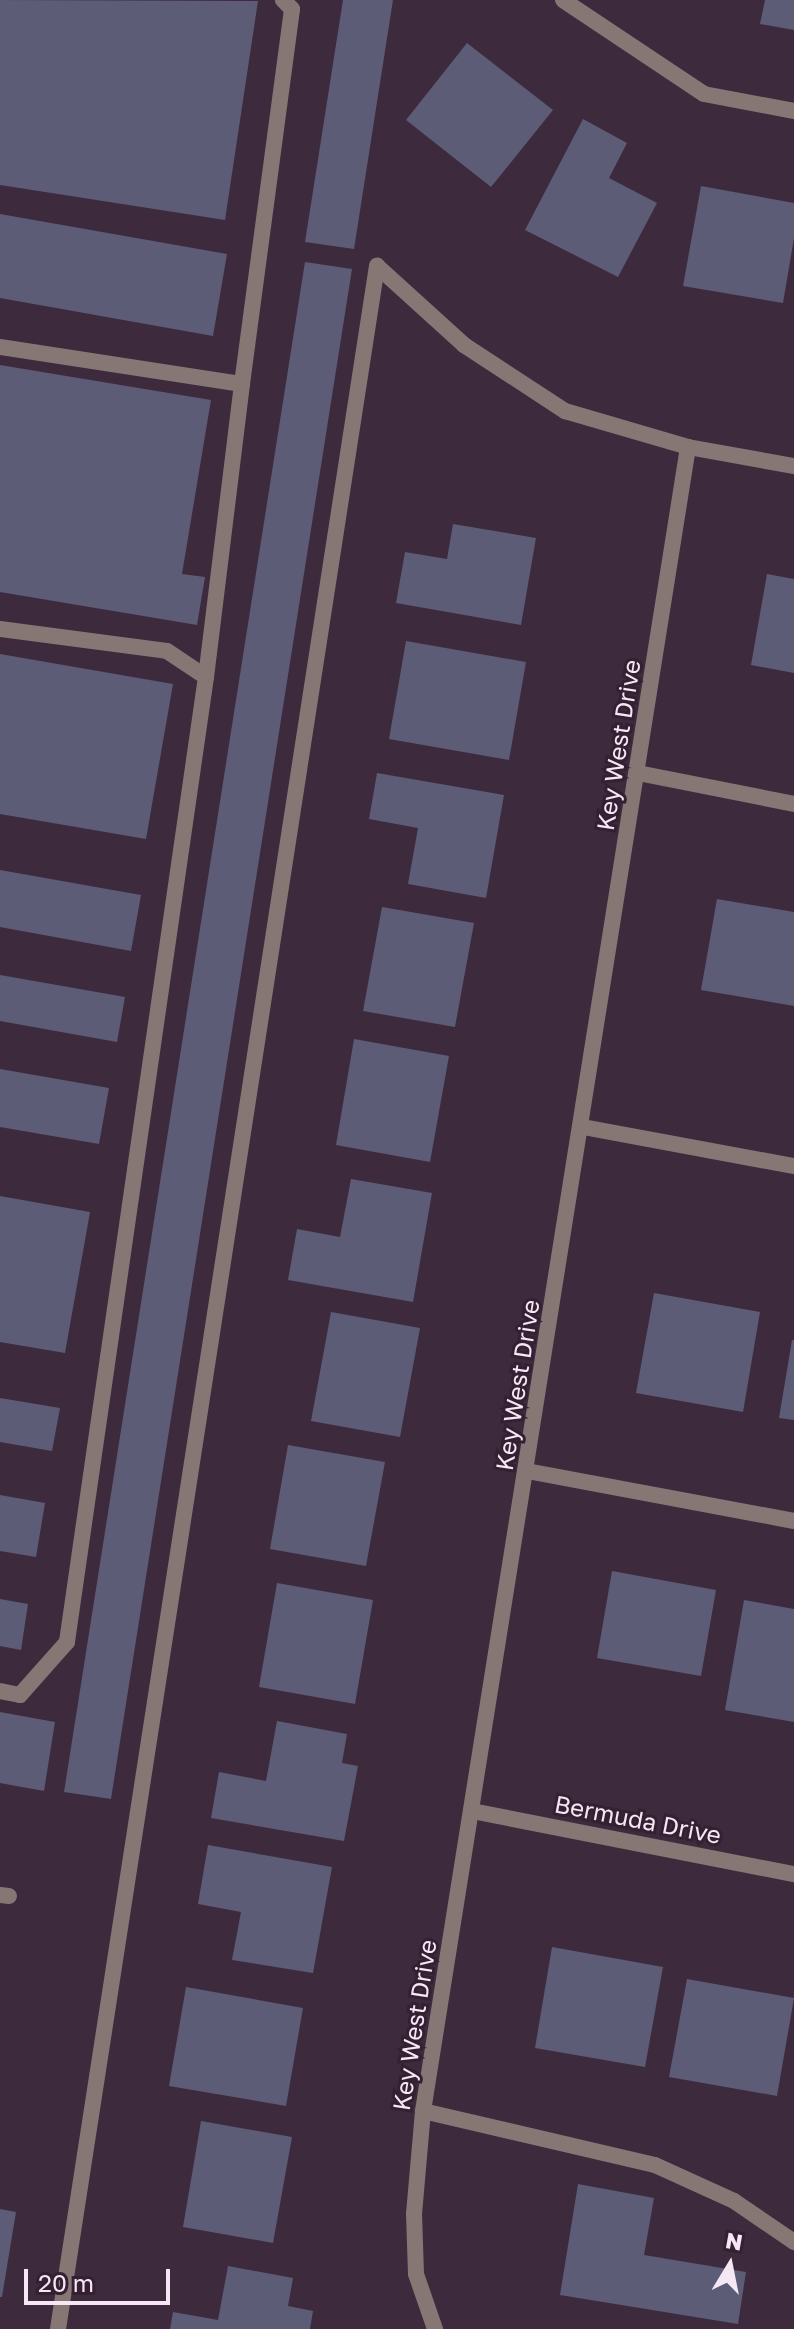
<!DOCTYPE html>
<style>
body{margin:0}
#map{position:relative;width:794px;height:2329px;overflow:hidden;background:#3e2a3d;font-family:"Golos Text",sans-serif}
div>[style]{position:absolute}
[style*='--x']{left:calc(var(--x)*1px);top:calc(var(--y)*1px);width:calc(var(--w)*1px);rotate:calc(var(--a)*1deg)}
.building>*{inset:0;background:#5c5c77}
.lane>*{height:16px;margin:-8px;padding:0 8px;transform-origin:8px;border-radius:8px;background:#867775}
.street>*{height:16px;margin:-8px;padding:0 8px;transform-origin:8px;border-radius:8px;background:#867775}
span{translate:-50% -50%;white-space:nowrap;text-align:center;line-height:1.15;-webkit-text-stroke:6px #342032;paint-order:stroke}
.street-label{font-size:24px;color:#f5e7f3}
.north{position:absolute;left:690px;top:2225px;width:80px;height:80px;-webkit-text-stroke:6px #342032;paint-order:stroke;rotate:10deg;font-size:22px;font-weight:700;line-height:32px;text-align:center;color:#f5e7f3}
.north::after{content:'';display:block;margin:auto;width:28px;height:36px;background:#f5e7f3;clip-path:polygon(50% 0,100% 100%,50% 72%,0 100%)}
.scale{position:absolute;left:24px;top:2269px;width:146px;height:36px;box-sizing:border-box;border:4px solid #f5e7f3;border-top:0;padding-left:10px;font-size:24px;line-height:28px;white-space:nowrap;color:#f5e7f3;-webkit-text-stroke:6px #342032;paint-order:stroke}
</style>
<div id="map">
<div class="building">
<div style="clip-path:polygon(0 0,258px 1px,225px 220px,0 185px)"></div>
<div style="clip-path:polygon(343px 0,393px 0,354px 249px,305px 242px)"></div>
<div style="clip-path:polygon(765px 0,794px 0,794px 30px,760px 24px)"></div>
<div style="clip-path:polygon(467px 43px,553px 110px,491px 187px,406px 120px)"></div>
<div style="clip-path:polygon(583px 119px,627px 143px,609px 178px,657px 203px,618px 277px,525px 230px)"></div>
<div style="clip-path:polygon(701px 186px,794px 203px,794px 238px,783px 303px,683px 286px)"></div>
<div style="clip-path:polygon(0 214px,227px 254px,213px 336px,0 298px)"></div>
<div style="clip-path:polygon(305px 262px,352px 269px,111px 1799px,64px 1792px)"></div>
<div style="clip-path:polygon(0 365px,211px 400px,182px 574px,205px 577px,197px 625px,0 592px)"></div>
<div style="clip-path:polygon(453px 524px,536px 538px,521px 625px,396px 603px,405px 552px,447px 559px)"></div>
<div style="clip-path:polygon(767px 574px,794px 579px,794px 673px,751px 665px)"></div>
<div style="clip-path:polygon(406px 641px,526px 662px,509px 760px,389px 739px)"></div>
<div style="clip-path:polygon(0 654px,173px 684px,146px 839px,0 814px)"></div>
<div style="clip-path:polygon(377px 773px,504px 795px,486px 898px,408px 884px,418px 828px,369px 819px)"></div>
<div style="clip-path:polygon(0 870px,141px 895px,131px 951px,0 927px)"></div>
<div style="clip-path:polygon(717px 899px,794px 912px,794px 1006px,701px 990px)"></div>
<div style="clip-path:polygon(382px 907px,474px 923px,455px 1027px,363px 1011px)"></div>
<div style="clip-path:polygon(0 975px,125px 997px,117px 1042px,0 1021px)"></div>
<div style="clip-path:polygon(354px 1039px,449px 1056px,430px 1162px,336px 1145px)"></div>
<div style="clip-path:polygon(0 1069px,109px 1088px,99px 1144px,0 1127px)"></div>
<div style="clip-path:polygon(351px 1179px,432px 1193px,413px 1302px,288px 1280px,297px 1229px,340px 1237px)"></div>
<div style="clip-path:polygon(0 1196px,90px 1212px,65px 1353px,0 1342px)"></div>
<div style="clip-path:polygon(654px 1293px,760px 1312px,743px 1412px,636px 1393px)"></div>
<div style="clip-path:polygon(331px 1312px,420px 1328px,400px 1437px,311px 1421px)"></div>
<div style="clip-path:polygon(792px 1340px,794px 1340px,794px 1420px,779px 1418px)"></div>
<div style="clip-path:polygon(0 1398px,60px 1408px,52px 1451px,0 1442px)"></div>
<div style="clip-path:polygon(288px 1445px,385px 1462px,366px 1566px,270px 1549px)"></div>
<div style="clip-path:polygon(0 1495px,45px 1503px,36px 1557px,0 1551px)"></div>
<div style="clip-path:polygon(612px 1571px,716px 1590px,701px 1676px,597px 1658px)"></div>
<div style="clip-path:polygon(277px 1583px,373px 1600px,355px 1704px,259px 1687px)"></div>
<div style="clip-path:polygon(0 1599px,28px 1604px,21px 1650px,0 1646px)"></div>
<div style="clip-path:polygon(744px 1600px,794px 1609px,794px 1722px,725px 1710px)"></div>
<div style="clip-path:polygon(0 1712px,55px 1722px,44px 1791px,0 1783px)"></div>
<div style="clip-path:polygon(277px 1721px,347px 1734px,342px 1763px,358px 1766px,344px 1841px,211px 1818px,219px 1772px,266px 1781px)"></div>
<div style="clip-path:polygon(208px 1845px,332px 1867px,313px 1973px,232px 1960px,241px 1912px,198px 1904px)"></div>
<div style="clip-path:polygon(552px 1947px,663px 1967px,645px 2067px,535px 2048px)"></div>
<div style="clip-path:polygon(687px 1979px,794px 1998px,777px 2096px,669px 2077px)"></div>
<div style="clip-path:polygon(186px 1987px,303px 2008px,286px 2106px,169px 2086px)"></div>
<div style="clip-path:polygon(201px 2121px,292px 2137px,273px 2243px,183px 2227px)"></div>
<div style="clip-path:polygon(578px 2184px,654px 2198px,644px 2255px,746px 2272px,738px 2324px,560px 2295px)"></div>
<div style="clip-path:polygon(0 2209px,16px 2212px,2px 2297px,0 2297px)"></div>
<div style="clip-path:polygon(228px 2266px,293px 2278px,288px 2306px,313px 2311px,310px 2329px,170px 2329px,173px 2312px,218px 2320px)"></div>
</div>
<div class="lane">
<div style="--x:563;--y:0;--w:169;--a:33.7"></div>
<div style="--x:704;--y:94;--w:92;--a:10.7"></div>
<div style="--x:0;--y:347;--w:245;--a:8.7"></div>
<div style="--x:242;--y:384;--w:295;--a:97"></div>
<div style="--x:242;--y:384;--w:378;--a:-82.4"></div>
<div style="--x:292;--y:9;--w:13;--a:-135"></div>
<div style="--x:0;--y:629;--w:168;--a:7.5"></div>
<div style="--x:167;--y:651;--w:47;--a:33.7"></div>
<div style="--x:206;--y:677;--w:975;--a:98.2"></div>
<div style="--x:67;--y:1642;--w:71;--a:131.6"></div>
<div style="--x:20;--y:1695;--w:20;--a:-169"></div>
<div style="--x:638;--y:773;--w:159;--a:11.2"></div>
<div style="--x:527;--y:1471;--w:272;--a:10.6"></div>
<div style="--x:0;--y:1895;--w:9;--a:6"></div>
<div style="--x:423;--y:2111;--w:238;--a:13.1"></div>
<div style="--x:655;--y:2165;--w:87;--a:24.5"></div>
<div style="--x:734;--y:2201;--w:73;--a:34.3"></div>
<div style="--x:58;--y:2329;--w:2088;--a:-81.21"></div>
</div>
<div class="street">
<div style="--x:377;--y:266;--w:118;--a:42.2"></div>
<div style="--x:464;--y:345;--w:121;--a:33.2"></div>
<div style="--x:565;--y:411;--w:128;--a:16.3"></div>
<div style="--x:688;--y:447;--w:108;--a:10.2"></div>
<div style="--x:583;--y:1127;--w:215;--a:10.5"></div>
<div style="--x:472;--y:1811;--w:328;--a:11.1"></div>
<div style="--x:435;--y:2329;--w:58;--a:-109.1"></div>
<div style="--x:416;--y:2274;--w:60;--a:-91.9"></div>
<div style="--x:414;--y:2214;--w:103;--a:-85"></div>
<div style="--x:423;--y:2111;--w:1685;--a:-80.95"></div>
</div>
<div class="street-label">
<span style="left:618px;top:745px;rotate:-81deg">Key West Drive</span>
<span style="left:517px;top:1385px;rotate:-81deg">Key West Drive</span>
<span style="left:638px;top:1819px;rotate:11deg">Bermuda Drive</span>
<span style="left:414px;top:2025px;rotate:-81deg">Key West Drive</span>
</div>
<div class="north">N</div>
<div class="scale">20 m</div>
</div>
